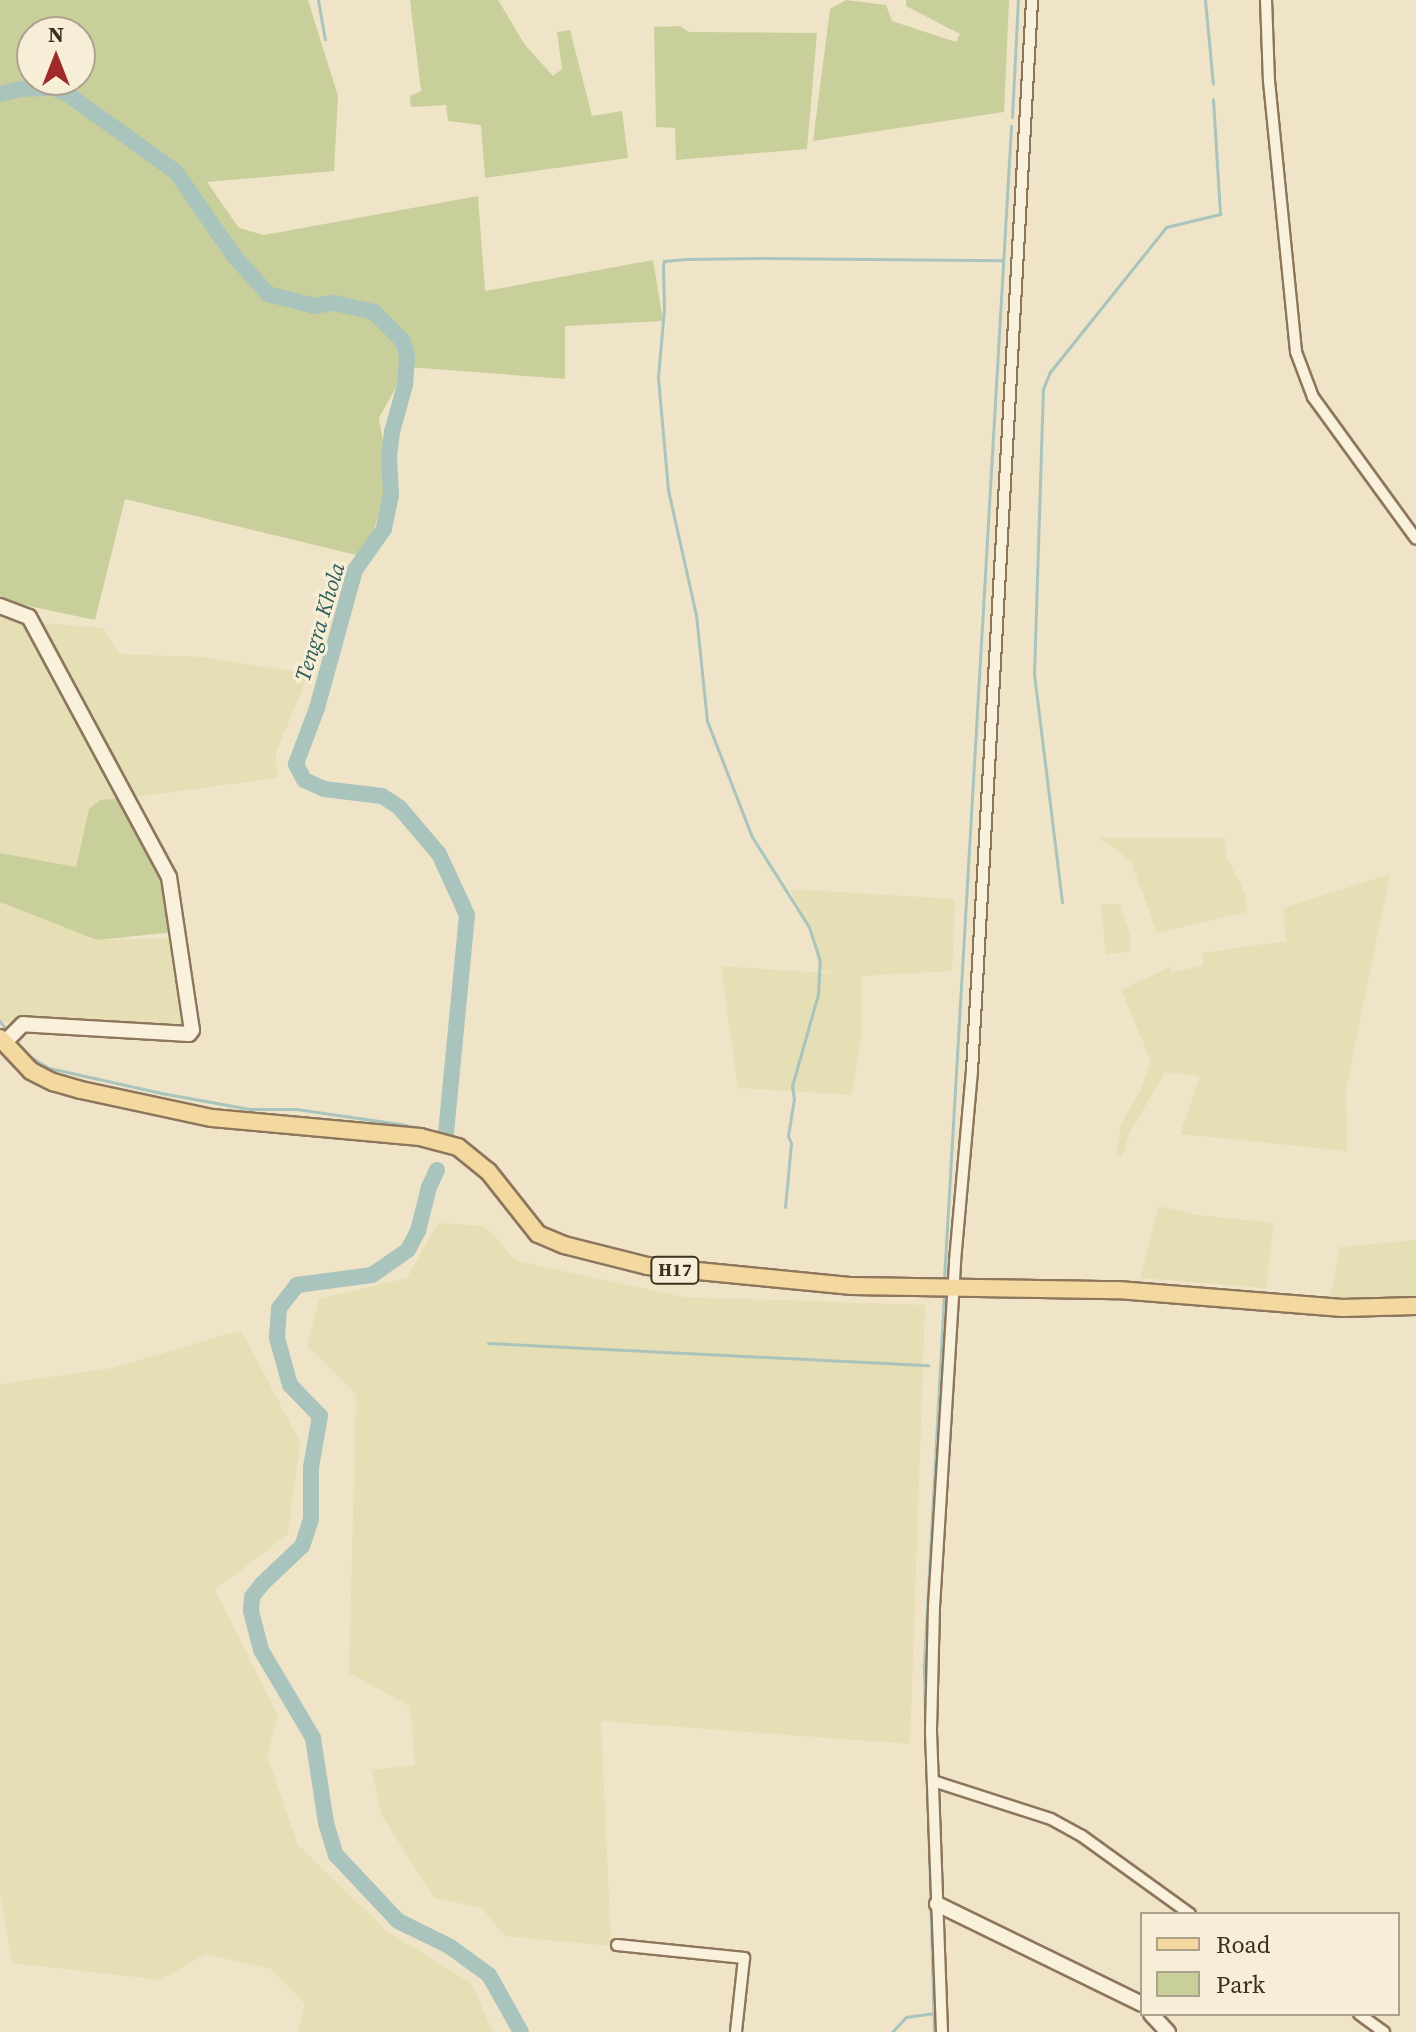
<!DOCTYPE html>
<style>
body{margin:0}
#map{position:relative;width:1416px;height:2032px;overflow:hidden;background:#f0e4c8;font-family:"Source Serif 4",serif}
div>[style]{position:absolute}
[style*='--x']{left:calc(var(--x)*1px);top:calc(var(--y)*1px);width:calc(var(--w)*1px);rotate:calc(var(--a)*1deg)}
.farmland>*{inset:0;background:#e6deb5}
.green>*{inset:0;background:#c9cf9b}
.stream>*{height:3px;margin:-1.5px;padding:0 1.5px;transform-origin:1.5px;border-radius:1.5px;background:#a9c4bc}
.river>*{height:16px;margin:-8px;padding:0 8px;transform-origin:8px;border-radius:8px;background:#a9c4bc}
.roads{filter:drop-shadow(2px 0 #8d765c) drop-shadow(-2px 0 #8d765c) drop-shadow(0 2px #8d765c) drop-shadow(0 -2px #8d765c)}
.street>*{height:10px;margin:-5px;padding:0 5px;transform-origin:5px;border-radius:5px;background:#faf1dc}
.secondary>*{height:14px;margin:-7px;padding:0 7px;transform-origin:7px;border-radius:7px;background:#faf1dc}
.primary>*{height:16px;margin:-8px;padding:0 8px;transform-origin:8px;border-radius:8px;background:#f3d9a0}
span{translate:-50% -50%;white-space:nowrap;text-align:center;line-height:1.15;-webkit-text-stroke:6px #f7eed8;paint-order:stroke}
.shield-label span{padding:2px 6px;background:#f7eed8;border:2px solid;border-radius:6px;-webkit-text-stroke-width:0}
.shield-label{font-size:18px;color:#3d2e20;font-weight:700}
.water-label{font-size:22px;color:#2f5d5a;font-style:italic}
.legend{position:absolute;left:1140px;top:1912px;width:260px;height:104px;box-sizing:border-box;background:#f7eed8;border:2px solid #ada18e;margin:0;padding:10px 14px;list-style:none;font-size:24px;color:#3d2e20}
.legend li{display:flex;align-items:center;gap:16px;height:40px}
.legend b{width:40px;border:2px solid #ada18e}
.north{position:absolute;left:16px;top:16px;width:80px;height:80px;box-sizing:border-box;background:#f7eed8;border:2px solid #ada18e;border-radius:50%;rotate:0deg;font-size:22px;font-weight:700;line-height:32px;text-align:center;color:#3d2e20}
.north::after{content:'';display:block;margin:auto;width:28px;height:36px;background:#9e2a2b;clip-path:polygon(50% 0,100% 100%,50% 72%,0 100%)}
</style>
<div id="map">
<div class="farmland">
<div style="clip-path:polygon(0 616px,25px 623px,120px 784px,41px 623px,103px 628px,119px 654px,204px 657px,309px 674px,276px 752px,277px 778px,127px 798px,89px 810px,76px 867px,0 853px)"></div>
<div style="clip-path:polygon(1099px 838px,1225px 838px,1226px 856px,1245px 893px,1247px 912px,1157px 933px,1131px 861px)"></div>
<div style="clip-path:polygon(1390px 874px,1346px 1089px,1347px 1151px,1180px 1134px,1200px 1076px,1165px 1072px,1130px 1132px,1122px 1157px,1116px 1156px,1121px 1124px,1141px 1089px,1151px 1061px,1121px 990px,1170px 967px,1172px 973px,1203px 965px,1203px 953px,1286px 941px,1283px 908px)"></div>
<div style="clip-path:polygon(790px 889px,955px 899px,952px 971px,862px 976px,862px 1034px,852px 1095px,738px 1088px,721px 966px,840px 974px,820px 970px,812px 935px)"></div>
<div style="clip-path:polygon(0 902px,97px 940px,171px 938px,188px 1033px,23px 1026px,0 1020px)"></div>
<div style="clip-path:polygon(1101px 904px,1119px 904px,1130px 934px,1130px 951px,1106px 955px)"></div>
<div style="clip-path:polygon(1159px 1206px,1197px 1215px,1274px 1223px,1266px 1288px,1140px 1278px)"></div>
<div style="clip-path:polygon(438px 1223px,484px 1226px,517px 1261px,684px 1297px,925px 1305px,910px 1744px,601px 1721px,611px 1946px,505px 1936px,482px 1908px,434px 1898px,381px 1814px,372px 1770px,415px 1765px,410px 1706px,349px 1673px,356px 1395px,307px 1346px,319px 1299px,407px 1278px)"></div>
<div style="clip-path:polygon(1416px 1240px,1416px 1297px,1330px 1298px,1340px 1247px)"></div>
<div style="clip-path:polygon(241px 1330px,300px 1442px,288px 1534px,215px 1590px,278px 1716px,267px 1756px,298px 1845px,388px 1932px,471px 1983px,493px 2032px,298px 2032px,305px 2004px,271px 1969px,205px 1954px,161px 1980px,12px 1963px,0 1890px,0 1384px,113px 1368px)"></div>
</div>
<div class="green">
<div style="clip-path:polygon(evenodd,0 0,308px 0,338px 96px,334px 171px,207px 182px,239px 228px,264px 235px,478px 196px,485px 291px,653px 260px,663px 321px,565px 326px,565px 379px,407px 367px,379px 418px,390px 483px,364px 557px,125px 499px,95px 620px,0 600px,0 0,32px 32px,80px 32px,80px 80px,32px 80px,32px 32px)"></div>
<div style="clip-path:polygon(410px 0,498px 0,525px 45px,553px 76px,562px 69px,557px 32px,570px 30px,592px 116px,622px 111px,628px 158px,485px 178px,481px 125px,448px 121px,446px 105px,411px 107px,410px 96px,421px 91px)"></div>
<div style="clip-path:polygon(846px 0,886px 5px,892px 21px,956px 42px,960px 34px,906px 6px,906px 0,1009px 0,1004px 112px,813px 141px,830px 9px)"></div>
<div style="clip-path:polygon(680px 26px,689px 32px,817px 33px,807px 149px,676px 160px,675px 128px,656px 127px,654px 27px)"></div>
<div style="clip-path:polygon(127px 798px,169px 877px,175px 932px,97px 940px,0 902px,0 853px,76px 867px,89px 809px,100px 800px)"></div>
</div>
<div class="stream">
<div style="--x:318;--y:0;--w:40;--a:80"></div>
<div style="--x:1205;--y:0;--w:84;--a:84.6"></div>
<div style="--x:1012;--y:117;--w:117;--a:-87.1"></div>
<div style="--x:1062;--y:902;--w:230;--a:-97"></div>
<div style="--x:1034;--y:674;--w:285;--a:-88.2"></div>
<div style="--x:1043;--y:389;--w:18;--a:-68"></div>
<div style="--x:1050;--y:372;--w:186;--a:-51.3"></div>
<div style="--x:1166;--y:227;--w:56;--a:-13.5"></div>
<div style="--x:1220;--y:214;--w:115;--a:-93.5"></div>
<div style="--x:0;--y:1021;--w:12;--a:55"></div>
<div style="--x:16;--y:1042;--w:17;--a:50"></div>
<div style="--x:27;--y:1055;--w:26;--a:31"></div>
<div style="--x:49;--y:1068;--w:115;--a:12.6"></div>
<div style="--x:161;--y:1093;--w:90;--a:10.2"></div>
<div style="--x:250;--y:1109;--w:46;--a:0"></div>
<div style="--x:296;--y:1109;--w:105;--a:8.2"></div>
<div style="--x:400;--y:1124;--w:47;--a:12.3"></div>
<div style="--x:785;--y:1207;--w:64;--a:-84.6"></div>
<div style="--x:791;--y:1143;--w:8;--a:-113"></div>
<div style="--x:788;--y:1136;--w:37;--a:-81"></div>
<div style="--x:794;--y:1099;--w:13;--a:-99"></div>
<div style="--x:792;--y:1086;--w:96;--a:-74.2"></div>
<div style="--x:818;--y:994;--w:33;--a:-87"></div>
<div style="--x:820;--y:961;--w:36;--a:-108"></div>
<div style="--x:809;--y:927;--w:107;--a:-122.3"></div>
<div style="--x:752;--y:837;--w:124;--a:-111.2"></div>
<div style="--x:707;--y:721;--w:107;--a:-95.9"></div>
<div style="--x:696;--y:615;--w:128;--a:-102.6"></div>
<div style="--x:668;--y:490;--w:113;--a:-95.1"></div>
<div style="--x:658;--y:377;--w:69;--a:-85"></div>
<div style="--x:664;--y:308;--w:42;--a:-91.4"></div>
<div style="--x:663;--y:266;--w:5;--a:-79"></div>
<div style="--x:664;--y:261;--w:22;--a:-5"></div>
<div style="--x:686;--y:259;--w:72;--a:-0.8"></div>
<div style="--x:758;--y:258;--w:245;--a:0.5"></div>
<div style="--x:944;--y:1279;--w:1155;--a:-86.67"></div>
<div style="--x:488;--y:1343;--w:441;--a:2.9"></div>
<div style="--x:892;--y:2032;--w:21;--a:-47"></div>
<div style="--x:906;--y:2017;--w:27;--a:-8"></div>
<div style="--x:934;--y:2032;--w:368;--a:-91.6"></div>
<div style="--x:924;--y:1664;--w:372;--a:-86.9"></div>
</div>
<div class="river">
<div style="--x:0;--y:94;--w:22;--a:-13"></div>
<div style="--x:21;--y:89;--w:33;--a:-2"></div>
<div style="--x:54;--y:88;--w:13;--a:23"></div>
<div style="--x:66;--y:93;--w:135;--a:35.7"></div>
<div style="--x:176;--y:172;--w:102;--a:55.4"></div>
<div style="--x:234;--y:256;--w:51;--a:48.2"></div>
<div style="--x:268;--y:294;--w:48;--a:14.6"></div>
<div style="--x:314;--y:306;--w:20;--a:-9"></div>
<div style="--x:334;--y:303;--w:41;--a:12.7"></div>
<div style="--x:374;--y:312;--w:41;--a:45"></div>
<div style="--x:403;--y:341;--w:16;--a:76"></div>
<div style="--x:407;--y:357;--w:28;--a:94"></div>
<div style="--x:405;--y:385;--w:49;--a:105.5"></div>
<div style="--x:392;--y:432;--w:24;--a:97"></div>
<div style="--x:389;--y:456;--w:39;--a:87"></div>
<div style="--x:391;--y:495;--w:35;--a:102"></div>
<div style="--x:384;--y:529;--w:50;--a:125.3"></div>
<div style="--x:355;--y:570;--w:143;--a:105.4"></div>
<div style="--x:317;--y:708;--w:60;--a:110.6"></div>
<div style="--x:296;--y:764;--w:18;--a:63"></div>
<div style="--x:304;--y:780;--w:22;--a:24"></div>
<div style="--x:324;--y:789;--w:58;--a:6.9"></div>
<div style="--x:382;--y:796;--w:20;--a:33"></div>
<div style="--x:399;--y:807;--w:62;--a:49.6"></div>
<div style="--x:439;--y:854;--w:67;--a:65.3"></div>
<div style="--x:467;--y:915;--w:220;--a:95.5"></div>
<div style="--x:437;--y:1170;--w:19;--a:115"></div>
<div style="--x:429;--y:1187;--w:45;--a:104"></div>
<div style="--x:418;--y:1231;--w:21;--a:118"></div>
<div style="--x:408;--y:1250;--w:44;--a:145.2"></div>
<div style="--x:372;--y:1275;--w:76;--a:172.4"></div>
<div style="--x:297;--y:1285;--w:29;--a:128"></div>
<div style="--x:279;--y:1308;--w:30;--a:94"></div>
<div style="--x:277;--y:1338;--w:49;--a:74.5"></div>
<div style="--x:290;--y:1385;--w:43;--a:45.9"></div>
<div style="--x:320;--y:1416;--w:52;--a:100"></div>
<div style="--x:311;--y:1467;--w:52;--a:90"></div>
<div style="--x:311;--y:1519;--w:28;--a:108"></div>
<div style="--x:302;--y:1546;--w:55;--a:136.5"></div>
<div style="--x:262;--y:1584;--w:16;--a:128"></div>
<div style="--x:252;--y:1597;--w:14;--a:94"></div>
<div style="--x:251;--y:1611;--w:40;--a:75.6"></div>
<div style="--x:261;--y:1650;--w:102;--a:59.4"></div>
<div style="--x:313;--y:1738;--w:86;--a:81.3"></div>
<div style="--x:326;--y:1823;--w:34;--a:73"></div>
<div style="--x:336;--y:1855;--w:91;--a:46.8"></div>
<div style="--x:398;--y:1921;--w:57;--a:26.1"></div>
<div style="--x:449;--y:1946;--w:49;--a:35.9"></div>
<div style="--x:489;--y:1975;--w:65;--a:60.7"></div>
</div>
<div class="roads">
<div class="street">
<div style="--x:1266;--y:0;--w:81;--a:87.9"></div>
<div style="--x:1269;--y:81;--w:272;--a:84.3"></div>
<div style="--x:1296;--y:352;--w:48;--a:69.3"></div>
<div style="--x:1313;--y:397;--w:175;--a:54"></div>
<div style="--x:933;--y:1781;--w:124;--a:17.9"></div>
<div style="--x:1051;--y:1819;--w:35;--a:29"></div>
<div style="--x:1082;--y:1836;--w:133;--a:35.8"></div>
<div style="--x:617;--y:1945;--w:128;--a:5.8"></div>
<div style="--x:744;--y:1958;--w:74;--a:96.2"></div>
<div style="--x:1359;--y:2014;--w:31;--a:36"></div>
<div style="--x:942;--y:2032;--w:302;--a:-92.1"></div>
<div style="--x:931;--y:1730;--w:123;--a:-88.6"></div>
<div style="--x:934;--y:1607;--w:347;--a:-86.5"></div>
<div style="--x:955;--y:1261;--w:191;--a:-84.9"></div>
<div style="--x:972;--y:1071;--w:1073;--a:-86.79"></div>
</div>
<div class="secondary">
<div style="--x:0;--y:606;--w:31;--a:21"></div>
<div style="--x:29;--y:617;--w:295;--a:61.7"></div>
<div style="--x:169;--y:877;--w:155;--a:81.5"></div>
<div style="--x:192;--y:1030;--w:5;--a:127"></div>
<div style="--x:189;--y:1034;--w:166;--a:-176.6"></div>
<div style="--x:23;--y:1024;--w:25;--a:135"></div>
<div style="--x:937;--y:1904;--w:228;--a:26"></div>
<div style="--x:1151;--y:2014;--w:25;--a:47"></div>
</div>
<div class="primary">
<div style="--x:0;--y:1038;--w:45;--a:46.8"></div>
<div style="--x:31;--y:1071;--w:25;--a:27"></div>
<div style="--x:53;--y:1082;--w:29;--a:16"></div>
<div style="--x:81;--y:1090;--w:134;--a:12.1"></div>
<div style="--x:212;--y:1118;--w:209;--a:5.2"></div>
<div style="--x:420;--y:1137;--w:39;--a:15"></div>
<div style="--x:458;--y:1147;--w:38;--a:39"></div>
<div style="--x:488;--y:1171;--w:80;--a:51.6"></div>
<div style="--x:538;--y:1234;--w:28;--a:23"></div>
<div style="--x:564;--y:1245;--w:86;--a:14.2"></div>
<div style="--x:647;--y:1266;--w:206;--a:5.6"></div>
<div style="--x:852;--y:1286;--w:266;--a:0.9"></div>
<div style="--x:1118;--y:1290;--w:225;--a:4.6"></div>
<div style="--x:1342;--y:1308;--w:74;--a:-1.5"></div>
</div>
</div>
<div class="shield-label">
<span style="left:675px;top:1270px">H17</span>
</div>
<div class="water-label">
<span style="left:320px;top:622px;rotate:-73deg">Tengra Khola</span>
</div>
<ul class="legend">
<li><b style="height:10px;background:#f3d9a0"></b>Road</li>
<li><b style="height:22px;background:#c9cf9b"></b>Park</li>
</ul>
<div class="north">N</div>
</div>
